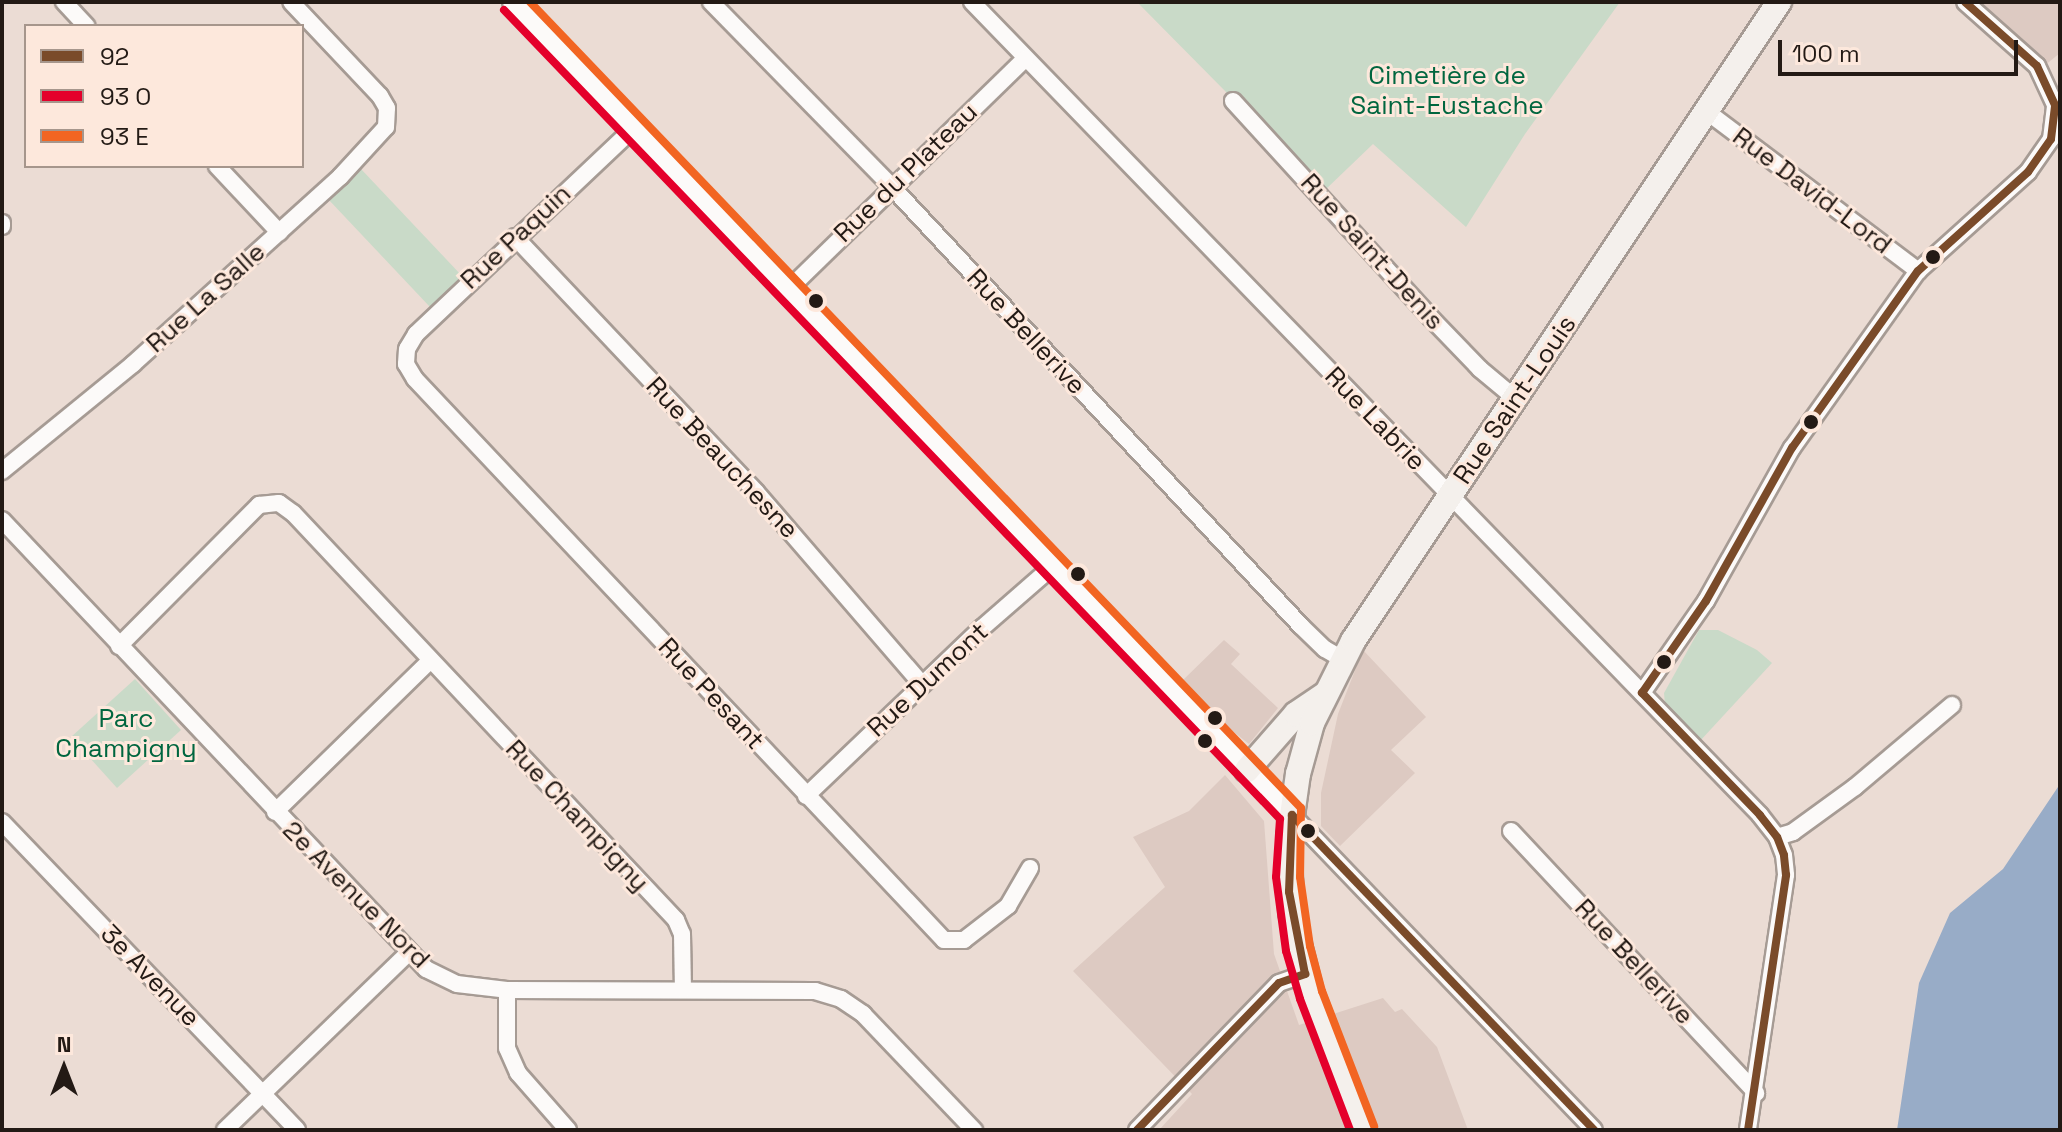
<!DOCTYPE html>
<meta charset="utf-8">
<style>
body{margin:0}
#map{position:relative;width:2062px;height:1132px;overflow:hidden;background:#ebdcd4;font-family:"Space Grotesk",sans-serif}
div>[style]{position:absolute}
[style*='--x']{left:calc(var(--x)*1px);top:calc(var(--y)*1px);width:calc(var(--w)*1px);rotate:calc(var(--a)*1deg)}
.commercial>*{inset:0;background:#ddcac2}
.green>*{inset:0;background:#c9dac8}
.water>*{inset:0;background:#98acc7}
.roads{filter:drop-shadow(2px 0 #a69b94) drop-shadow(-2px 0 #a69b94) drop-shadow(0 2px #a69b94) drop-shadow(0 -2px #a69b94)}
.minor>*{height:16px;margin:-8px;padding:0 8px;transform-origin:8px;border-radius:8px;background:#fcfaf9}
.tertiary>*{height:20px;margin:-10px;padding:0 10px;transform-origin:10px;border-radius:10px;background:#fcfaf9}
.secondary>*{height:24px;margin:-12px;padding:0 12px;transform-origin:12px;border-radius:12px;background:#f4f0ec}
.bus-1>*{height:8px;margin:-4px;padding:0 4px;transform-origin:4px;border-radius:4px;background:#7a4b2a}
.bus-2>*{height:8px;margin:-4px;padding:0 4px;transform-origin:4px;border-radius:4px;background:#e4002b}
.bus-3>*{height:8px;margin:-4px;padding:0 4px;transform-origin:4px;border-radius:4px;background:#f26522}
.dots>*{width:22px;height:22px;translate:-50% -50%;box-sizing:border-box;border:4px solid #fde8dc;border-radius:50%}
span{translate:-50% -50%;white-space:nowrap;text-align:center;line-height:1.15;-webkit-text-stroke:6px #fde8dc;paint-order:stroke}
.park-label{font-size:26px;color:#01663f}
.street-label{font-size:26px;color:#231a15}
.frame{position:absolute;inset:0;border:4px solid #231a15;pointer-events:none}
.legend{position:absolute;left:24px;top:24px;width:280px;height:144px;box-sizing:border-box;background:#fde8dc;border:2px solid #a6968c;margin:0;padding:10px 14px;list-style:none;font-size:24px;color:#231a15}
.legend li{display:flex;align-items:center;gap:16px;height:40px}
.legend b{width:40px;border:2px solid #a6968c}
.north{position:absolute;left:24px;top:1028px;width:80px;height:80px;-webkit-text-stroke:6px #fde8dc;paint-order:stroke;rotate:0deg;font-size:22px;font-weight:700;line-height:32px;text-align:center;color:#231a15}
.north::after{content:'';display:block;margin:auto;width:28px;height:36px;background:#231a15;clip-path:polygon(50% 0,100% 100%,50% 72%,0 100%)}
.scale{position:absolute;left:1778px;top:40px;width:240px;height:36px;box-sizing:border-box;border:4px solid #231a15;border-top:0;padding-left:10px;font-size:24px;line-height:28px;white-space:nowrap;color:#231a15;-webkit-text-stroke:6px #fde8dc;paint-order:stroke}
</style>
<div id="map">
<div class="commercial">
<div style="clip-path:polygon(1978px 2px,2060px 2px,2060px 53px,2044px 66px)"></div>
<div style="clip-path:polygon(1224px 640px,1240px 654px,1231px 664px,1278px 708px,1249px 744px,1215px 717px,1182px 681px)"></div>
<div style="clip-path:polygon(1363px 650px,1426px 717px,1391px 750px,1415px 773px,1340px 846px,1321px 826px,1321px 793px,1338px 714px)"></div>
<div style="clip-path:polygon(1225px 775px,1264px 821px,1274px 954px,1299px 1025px,1383px 998px,1395px 1012px,1402px 1009px,1437px 1047px,1468px 1130px,1159px 1130px,1192px 1094px,1073px 971px,1165px 887px,1133px 837px,1189px 811px)"></div>
</div>
<div class="green">
<div style="clip-path:polygon(1137px 2px,1620px 2px,1525px 134px,1466px 227px,1373px 144px,1324px 191px)"></div>
<div style="clip-path:polygon(361px 169px,463px 277px,430px 307px,328px 199px)"></div>
<div style="clip-path:polygon(1699px 630px,1718px 630px,1757px 650px,1772px 663px,1700px 741px,1665px 705px,1664px 693px)"></div>
<div style="clip-path:polygon(135px 679px,181px 730px,117px 788px,71px 737px)"></div>
</div>
<div class="water">
<div style="clip-path:polygon(2060px 784px,2060px 1130px,1897px 1130px,1919px 983px,1950px 913px,2003px 869px)"></div>
</div>
<div class="roads">
<div class="minor">
<div style="--x:64;--y:2;--w:33;--a:47"></div>
<div style="--x:711;--y:2;--w:257;--a:45.6"></div>
<div style="--x:891;--y:186;--w:601;--a:47.02"></div>
<div style="--x:1301;--y:626;--w:33;--a:44"></div>
<div style="--x:1325;--y:649;--w:20;--a:30"></div>
<div style="--x:972;--y:2;--w:1132;--a:45.89"></div>
<div style="--x:1760;--y:815;--w:28;--a:52"></div>
<div style="--x:1777;--y:837;--w:19;--a:69"></div>
<div style="--x:1784;--y:855;--w:20;--a:84"></div>
<div style="--x:1786;--y:875;--w:258;--a:98.5"></div>
<div style="--x:1233;--y:101;--w:292;--a:47.6"></div>
<div style="--x:1430;--y:317;--w:72;--a:46.1"></div>
<div style="--x:1480;--y:369;--w:47;--a:39.8"></div>
<div style="--x:1706;--y:111;--w:266;--a:37"></div>
<div style="--x:636;--y:126;--w:303;--a:136.6"></div>
<div style="--x:416;--y:334;--w:17;--a:121"></div>
<div style="--x:407;--y:349;--w:15;--a:94"></div>
<div style="--x:406;--y:364;--w:17;--a:59"></div>
<div style="--x:415;--y:379;--w:771;--a:46.68"></div>
<div style="--x:944;--y:940;--w:20;--a:0"></div>
<div style="--x:964;--y:940;--w:56;--a:-37.7"></div>
<div style="--x:1008;--y:906;--w:44;--a:-59.9"></div>
<div style="--x:217;--y:166;--w:91;--a:46.8"></div>
<div style="--x:2;--y:223;--w:3;--a:90"></div>
<div style="--x:515;--y:237;--w:351;--a:46.6"></div>
<div style="--x:756;--y:492;--w:254;--a:49.2"></div>
<div style="--x:789;--y:289;--w:330;--a:-44.3"></div>
<div style="--x:2;--y:471;--w:169;--a:-39.2"></div>
<div style="--x:133;--y:364;--w:279;--a:-42.1"></div>
<div style="--x:340;--y:177;--w:68;--a:-47.4"></div>
<div style="--x:386;--y:127;--w:19;--a:-87"></div>
<div style="--x:387;--y:108;--w:14;--a:-120"></div>
<div style="--x:380;--y:96;--w:129;--a:-133.4"></div>
<div style="--x:2;--y:520;--w:618;--a:46.64"></div>
<div style="--x:426;--y:969;--w:34;--a:26"></div>
<div style="--x:457;--y:984;--w:50;--a:6.8"></div>
<div style="--x:507;--y:990;--w:308;--a:0.2"></div>
<div style="--x:815;--y:991;--w:27;--a:17"></div>
<div style="--x:841;--y:999;--w:27;--a:34"></div>
<div style="--x:863;--y:1014;--w:161;--a:46.3"></div>
<div style="--x:119;--y:646;--w:199;--a:-45.2"></div>
<div style="--x:259;--y:505;--w:20;--a:-6"></div>
<div style="--x:279;--y:503;--w:17;--a:36"></div>
<div style="--x:293;--y:513;--w:559;--a:46.74"></div>
<div style="--x:676;--y:920;--w:15;--a:67"></div>
<div style="--x:682;--y:934;--w:56;--a:89"></div>
<div style="--x:1642;--y:693;--w:112;--a:-55.2"></div>
<div style="--x:1706;--y:601;--w:176;--a:-60.7"></div>
<div style="--x:1792;--y:448;--w:217;--a:-54.6"></div>
<div style="--x:1918;--y:271;--w:148;--a:-42"></div>
<div style="--x:2028;--y:172;--w:40;--a:-55.1"></div>
<div style="--x:2051;--y:139;--w:34;--a:-83"></div>
<div style="--x:2055;--y:105;--w:43;--a:-114.8"></div>
<div style="--x:2037;--y:66;--w:96;--a:-138.4"></div>
<div style="--x:806;--y:796;--w:243;--a:-43.7"></div>
<div style="--x:982;--y:628;--w:93;--a:-41.1"></div>
<div style="--x:275;--y:812;--w:216;--a:-44.3"></div>
<div style="--x:1292;--y:815;--w:436;--a:46.2"></div>
<div style="--x:2;--y:822;--w:426;--a:46.2"></div>
<div style="--x:1511;--y:831;--w:359;--a:46.9"></div>
<div style="--x:1777;--y:837;--w:17;--a:-17"></div>
<div style="--x:1793;--y:832;--w:77;--a:-36"></div>
<div style="--x:1855;--y:787;--w:127;--a:-40.2"></div>
<div style="--x:507;--y:990;--w:58;--a:90"></div>
<div style="--x:507;--y:1048;--w:27;--a:66"></div>
<div style="--x:518;--y:1073;--w:76;--a:48.7"></div>
<div style="--x:225;--y:1130;--w:255;--a:-44"></div>
<div style="--x:1137;--y:1130;--w:204;--a:-46"></div>
<div style="--x:1279;--y:983;--w:28;--a:-19"></div>
</div>
<div class="tertiary">
<div style="--x:513;--y:2;--w:1126;--a:46.22"></div>
</div>
<div class="secondary">
<div style="--x:1247;--y:770;--w:74;--a:-48.8"></div>
<div style="--x:1296;--y:714;--w:34;--a:-34"></div>
<div style="--x:1363;--y:1130;--w:147;--a:-110.8"></div>
<div style="--x:1311;--y:993;--w:83;--a:-103.9"></div>
<div style="--x:1291;--y:912;--w:75;--a:-91.5"></div>
<div style="--x:1289;--y:837;--w:64;--a:-81.9"></div>
<div style="--x:1298;--y:774;--w:53;--a:-74.6"></div>
<div style="--x:1312;--y:723;--w:92;--a:-63.4"></div>
<div style="--x:1353;--y:641;--w:768;--a:-56.31"></div>
</div>
</div>
<div class="bus-1">
<div style="--x:1292;--y:815;--w:436;--a:46.2"></div>
<div style="--x:1137;--y:1130;--w:204;--a:-46"></div>
<div style="--x:1279;--y:983;--w:28;--a:-19"></div>
<div style="--x:1305;--y:974;--w:84;--a:-101"></div>
<div style="--x:1289;--y:892;--w:77;--a:-87.8"></div>
<div style="--x:1748;--y:1130;--w:258;--a:-81.5"></div>
<div style="--x:1786;--y:875;--w:20;--a:-96"></div>
<div style="--x:1784;--y:855;--w:19;--a:-111"></div>
<div style="--x:1777;--y:837;--w:28;--a:-128"></div>
<div style="--x:1760;--y:815;--w:170;--a:-134"></div>
<div style="--x:1642;--y:693;--w:112;--a:-55.2"></div>
<div style="--x:1706;--y:601;--w:176;--a:-60.7"></div>
<div style="--x:1792;--y:448;--w:217;--a:-54.6"></div>
<div style="--x:1918;--y:271;--w:148;--a:-42"></div>
<div style="--x:2028;--y:172;--w:40;--a:-55.1"></div>
<div style="--x:2051;--y:139;--w:34;--a:-83"></div>
<div style="--x:2055;--y:105;--w:43;--a:-114.8"></div>
<div style="--x:2037;--y:66;--w:96;--a:-138.4"></div>
</div>
<div class="bus-2">
<div style="--x:504;--y:10;--w:1121;--a:46.19"></div>
<div style="--x:1280;--y:819;--w:58;--a:93.9"></div>
<div style="--x:1276;--y:877;--w:75;--a:82.3"></div>
<div style="--x:1286;--y:951;--w:50;--a:73.7"></div>
<div style="--x:1300;--y:999;--w:140;--a:69.1"></div>
</div>
<div class="bus-3">
<div style="--x:530;--y:2;--w:1115;--a:46.27"></div>
<div style="--x:1301;--y:808;--w:69;--a:90.8"></div>
<div style="--x:1300;--y:877;--w:70;--a:81.8"></div>
<div style="--x:1310;--y:946;--w:47;--a:75.1"></div>
<div style="--x:1322;--y:991;--w:145;--a:68.9"></div>
</div>
<div class="dots">
<div style="left:1933px;top:257px;background:#231a15"></div>
<div style="left:816px;top:301px;background:#231a15"></div>
<div style="left:1811px;top:422px;background:#231a15"></div>
<div style="left:1078px;top:574px;background:#231a15"></div>
<div style="left:1664px;top:662px;background:#231a15"></div>
<div style="left:1215px;top:718px;background:#231a15"></div>
<div style="left:1205px;top:741px;background:#231a15"></div>
<div style="left:1308px;top:831px;background:#231a15"></div>
</div>
<div class="park-label">
<span style="left:1447px;top:91px">Cimetière de<br>Saint-Eustache</span>
<span style="left:126px;top:734px">Parc<br>Champigny</span>
</div>
<div class="street-label">
<span style="left:906px;top:173px;rotate:-44deg">Rue du Plateau</span>
<span style="left:1812px;top:191px;rotate:37deg">Rue David-Lord</span>
<span style="left:516px;top:237px;rotate:-43deg">Rue Paquin</span>
<span style="left:1372px;top:252px;rotate:48deg">Rue Saint-Denis</span>
<span style="left:206px;top:298px;rotate:-42deg">Rue La Salle</span>
<span style="left:1026px;top:332px;rotate:47deg">Rue Bellerive</span>
<span style="left:1515px;top:400px;rotate:-56deg">Rue Saint-Louis</span>
<span style="left:1375px;top:419px;rotate:46deg">Rue Labrie</span>
<span style="left:722px;top:458px;rotate:47deg">Rue Beauchesne</span>
<span style="left:928px;top:680px;rotate:-43deg">Rue Dumont</span>
<span style="left:711px;top:694px;rotate:47deg">Rue Pesant</span>
<span style="left:577px;top:816px;rotate:47deg">Rue Champigny</span>
<span style="left:356px;top:895px;rotate:45deg">2e Avenue Nord</span>
<span style="left:1634px;top:962px;rotate:47deg">Rue Bellerive</span>
<span style="left:150px;top:976px;rotate:46deg">3e Avenue</span>
</div>
<div class="frame"></div>
<ul class="legend">
<li><b style="height:10px;background:#7a4b2a"></b>92</li>
<li><b style="height:10px;background:#e4002b"></b>93 O</li>
<li><b style="height:10px;background:#f26522"></b>93 E</li>
</ul>
<div class="north">N</div>
<div class="scale">100 m</div>
</div>
